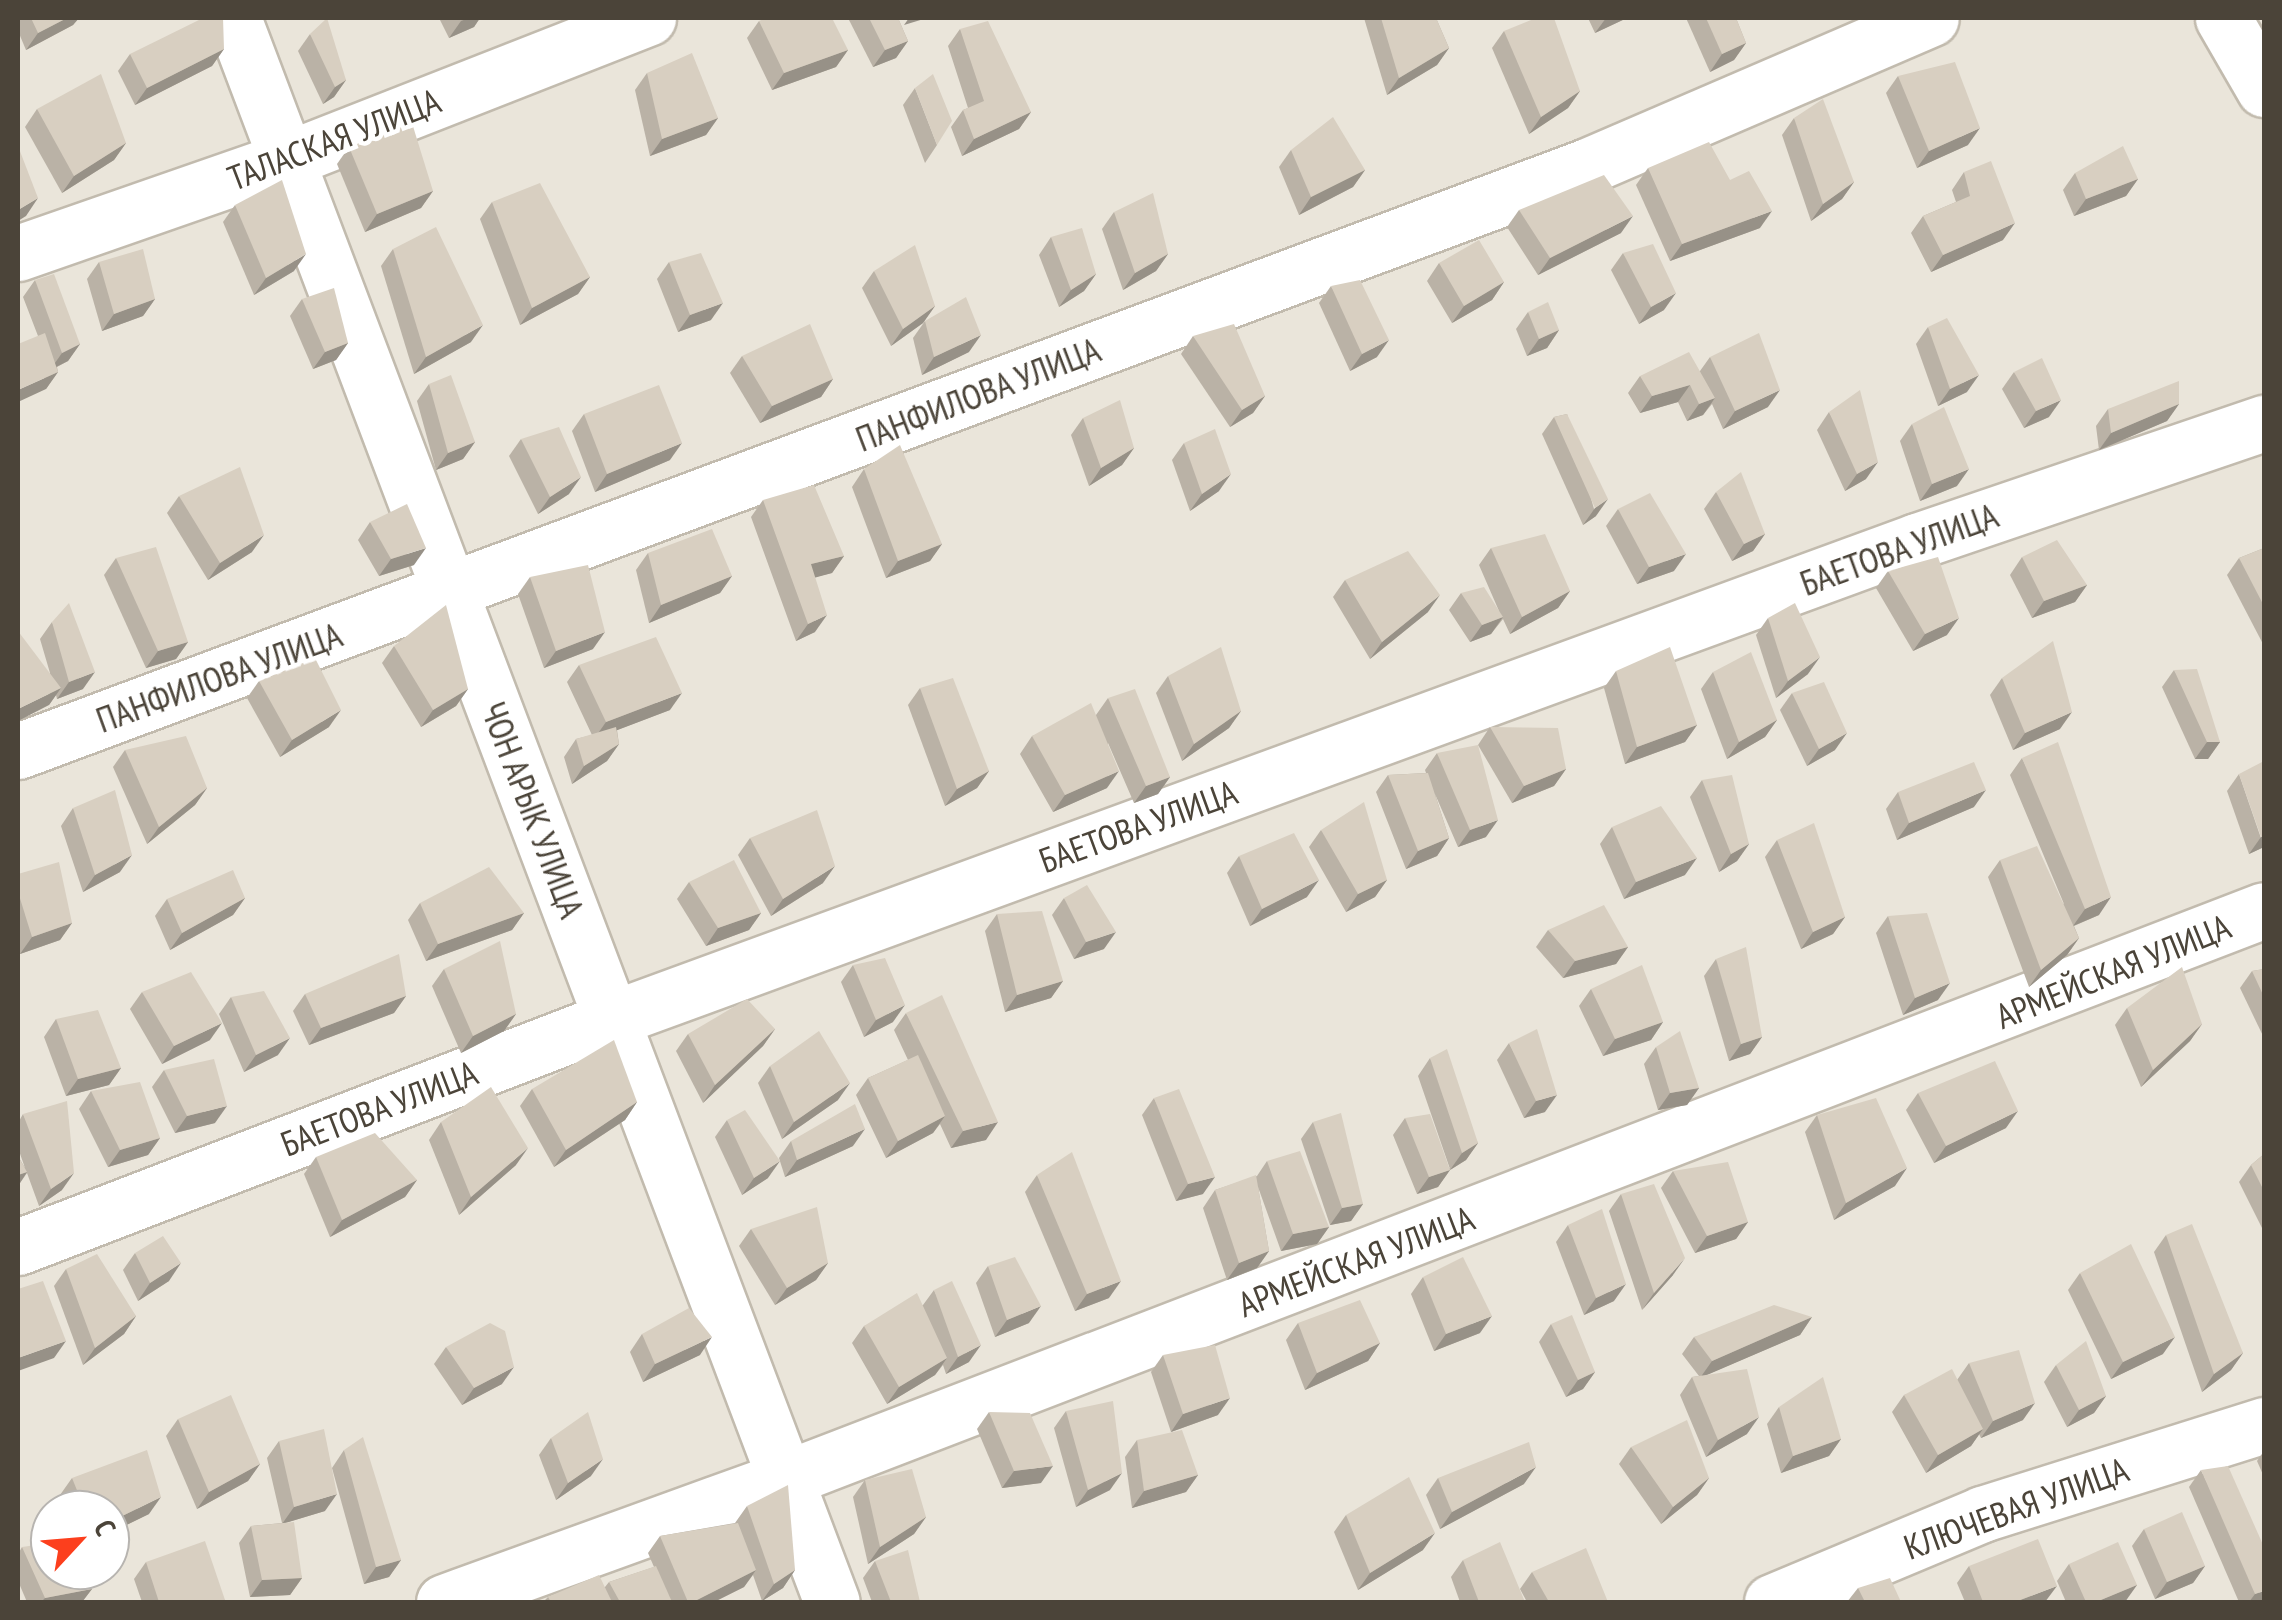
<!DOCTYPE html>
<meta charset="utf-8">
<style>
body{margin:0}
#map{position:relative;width:2282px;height:1620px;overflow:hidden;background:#f6f3ec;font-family:"PT Sans Narrow",sans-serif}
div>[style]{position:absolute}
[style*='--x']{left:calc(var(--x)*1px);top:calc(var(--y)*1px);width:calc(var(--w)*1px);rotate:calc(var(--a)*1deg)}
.residential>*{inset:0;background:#eae5da}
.roads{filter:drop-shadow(2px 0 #c2bbae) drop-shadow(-2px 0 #c2bbae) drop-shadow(0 2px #c2bbae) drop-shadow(0 -2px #c2bbae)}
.minor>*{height:55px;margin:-27.5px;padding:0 27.5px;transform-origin:27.5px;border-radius:27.5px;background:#fff}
.wall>*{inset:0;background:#bab2a6}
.shaded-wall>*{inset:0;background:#979187}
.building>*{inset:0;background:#d8cfc1}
span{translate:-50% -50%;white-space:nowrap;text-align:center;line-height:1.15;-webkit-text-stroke:9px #fff;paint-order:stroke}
.street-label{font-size:35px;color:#4b4439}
.frame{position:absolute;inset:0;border:20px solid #4b4439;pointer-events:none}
.north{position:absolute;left:30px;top:1490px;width:100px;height:100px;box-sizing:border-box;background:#fff;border:2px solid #b7b4b0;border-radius:50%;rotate:64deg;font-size:28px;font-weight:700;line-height:40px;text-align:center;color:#4b4439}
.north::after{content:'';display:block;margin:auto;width:35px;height:45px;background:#fc3f1d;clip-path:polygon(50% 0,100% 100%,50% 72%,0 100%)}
</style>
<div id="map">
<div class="residential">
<div style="clip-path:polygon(evenodd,18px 18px,2264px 18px,2264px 1602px,18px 1602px,18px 18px,50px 1510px,110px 1510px,110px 1570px,50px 1570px,50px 1510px)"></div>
</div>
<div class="roads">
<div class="minor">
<div style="--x:233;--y:18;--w:1693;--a:69.29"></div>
<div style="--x:2223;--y:18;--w:82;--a:60"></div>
<div style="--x:18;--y:253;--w:283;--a:-19.2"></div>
<div style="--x:285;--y:160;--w:390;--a:-21.4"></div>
<div style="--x:18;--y:751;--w:1678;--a:-20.44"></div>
<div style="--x:1590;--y:165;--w:371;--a:-23.3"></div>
<div style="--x:18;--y:1247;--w:638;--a:-21.02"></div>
<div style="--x:614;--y:1018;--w:1388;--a:-20.11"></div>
<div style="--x:1917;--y:541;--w:367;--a:-18.8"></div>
<div style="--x:444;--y:1602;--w:365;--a:-19.9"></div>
<div style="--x:787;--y:1478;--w:1582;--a:-21.03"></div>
<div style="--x:1772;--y:1602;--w:228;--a:-22.7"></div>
<div style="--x:1982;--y:1514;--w:296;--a:-17.5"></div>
</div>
</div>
<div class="wall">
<div style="clip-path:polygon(18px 18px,79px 18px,73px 25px,26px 50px,18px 31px)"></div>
<div style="clip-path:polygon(439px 18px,480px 18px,474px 27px,449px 38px)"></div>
<div style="clip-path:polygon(848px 18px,898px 18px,908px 41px,896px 58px,873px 67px)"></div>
<div style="clip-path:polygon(1364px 18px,1436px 18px,1449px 48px,1437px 65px,1387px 95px)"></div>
<div style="clip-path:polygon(1588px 18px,1627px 18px,1595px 33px)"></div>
<div style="clip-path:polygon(1686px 18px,1736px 18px,1746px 43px,1734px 60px,1710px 72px)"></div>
<div style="clip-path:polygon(759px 21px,848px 50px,836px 67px,772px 90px,747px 38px)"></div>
<div style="clip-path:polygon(960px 29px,1031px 112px,1019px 129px,962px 156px,951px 127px,963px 110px,968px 108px,948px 46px)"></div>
<div style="clip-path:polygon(1504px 31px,1580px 91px,1568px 108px,1529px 134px,1492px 48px)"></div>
<div style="clip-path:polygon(310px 34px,346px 80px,334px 97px,323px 104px,298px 51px)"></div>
<div style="clip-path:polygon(224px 49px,212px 66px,135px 105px,118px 71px,130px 54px)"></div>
<div style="clip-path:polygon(647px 73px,718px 118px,706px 135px,650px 156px,635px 90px)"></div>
<div style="clip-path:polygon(1898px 76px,1968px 145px,1917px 168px,1886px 93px)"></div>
<div style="clip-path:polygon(915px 88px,937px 145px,925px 163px,903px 105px)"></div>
<div style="clip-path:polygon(37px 109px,126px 143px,114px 160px,62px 193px,25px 127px)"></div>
<div style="clip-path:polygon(1794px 118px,1854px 182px,1842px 199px,1811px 221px,1782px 135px)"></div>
<div style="clip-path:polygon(349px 147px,433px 191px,421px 208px,365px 232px,337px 164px)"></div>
<div style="clip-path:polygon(1291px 150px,1365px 170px,1353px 187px,1299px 215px,1279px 167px)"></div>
<div style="clip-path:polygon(1648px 168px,1730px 180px,1760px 228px,1670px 261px,1636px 185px)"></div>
<div style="clip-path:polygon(1964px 172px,2003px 240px,1931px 272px,1911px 233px,1923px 216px,1956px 202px,1952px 190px)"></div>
<div style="clip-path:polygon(2075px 173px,2138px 179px,2126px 196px,2074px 216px,2063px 190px)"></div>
<div style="clip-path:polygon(492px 202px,590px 277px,578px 294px,520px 325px,480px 219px)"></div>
<div style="clip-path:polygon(235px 205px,294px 271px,254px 295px,223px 222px)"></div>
<div style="clip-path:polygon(1519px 210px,1621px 233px,1538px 275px,1507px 227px)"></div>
<div style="clip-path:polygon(1114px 212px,1168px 254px,1156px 271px,1123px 290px,1102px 229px)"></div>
<div style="clip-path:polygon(1051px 237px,1096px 274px,1084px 291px,1059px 307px,1039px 255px)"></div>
<div style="clip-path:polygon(393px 249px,471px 342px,414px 374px,381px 266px)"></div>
<div style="clip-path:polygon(1623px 253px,1664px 310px,1639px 324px,1611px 270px)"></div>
<div style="clip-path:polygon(99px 262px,155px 299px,143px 316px,102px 331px,87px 279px)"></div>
<div style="clip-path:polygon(669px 262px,711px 320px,678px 332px,657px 279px)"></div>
<div style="clip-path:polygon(1439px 263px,1504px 282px,1492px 300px,1452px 323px,1427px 281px)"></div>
<div style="clip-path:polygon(874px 271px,935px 306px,923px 323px,891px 346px,862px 288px)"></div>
<div style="clip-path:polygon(35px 280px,80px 344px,68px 361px,57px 367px,58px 372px,46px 389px,38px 336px,23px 297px)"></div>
<div style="clip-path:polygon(1331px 286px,1377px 357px,1350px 371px,1319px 303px)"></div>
<div style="clip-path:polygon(302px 299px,348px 343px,336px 360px,313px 369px,290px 316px)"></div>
<div style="clip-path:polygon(1528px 312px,1559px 330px,1547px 348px,1527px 356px,1516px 329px)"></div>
<div style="clip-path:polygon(925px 321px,969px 352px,922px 375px,913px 338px)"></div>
<div style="clip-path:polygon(1928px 327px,1967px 392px,1938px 406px,1916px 344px)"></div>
<div style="clip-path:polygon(1193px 336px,1265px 396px,1253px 413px,1230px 427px,1181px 354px)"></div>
<div style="clip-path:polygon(742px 356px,833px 379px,821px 397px,760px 423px,730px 373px)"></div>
<div style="clip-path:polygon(1710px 357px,1768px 407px,1723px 429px,1712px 404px,1703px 415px,1687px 421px,1678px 402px,1640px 413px,1628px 393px,1640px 376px,1700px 371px)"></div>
<div style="clip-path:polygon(2014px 372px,2049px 417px,2024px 428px,2002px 389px)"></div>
<div style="clip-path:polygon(429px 384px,475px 442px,463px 459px,436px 470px,417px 401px)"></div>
<div style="clip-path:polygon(2179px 404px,2167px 421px,2099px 450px,2096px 426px,2108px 409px)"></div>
<div style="clip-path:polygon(1829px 412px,1866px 479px,1845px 491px,1817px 430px)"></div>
<div style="clip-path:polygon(584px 414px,670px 460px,595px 492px,572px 431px)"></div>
<div style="clip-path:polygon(1567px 414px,1596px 516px,1583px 525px,1542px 434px,1554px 417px)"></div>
<div style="clip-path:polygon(1083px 418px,1134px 448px,1122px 465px,1089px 486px,1071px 435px)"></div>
<div style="clip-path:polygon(1912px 424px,1957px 486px,1920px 501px,1900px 441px)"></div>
<div style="clip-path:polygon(521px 439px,569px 494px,538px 514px,509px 456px)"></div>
<div style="clip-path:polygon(1184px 443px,1219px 491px,1190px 511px,1172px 460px)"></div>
<div style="clip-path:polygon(864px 469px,942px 544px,930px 561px,886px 578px,852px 487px)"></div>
<div style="clip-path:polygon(1716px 492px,1765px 534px,1753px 551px,1732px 561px,1704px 509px)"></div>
<div style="clip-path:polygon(179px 496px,252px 552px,208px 580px,167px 513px)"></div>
<div style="clip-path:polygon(763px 500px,844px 556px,832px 573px,815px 577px,815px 632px,796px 641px,751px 517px)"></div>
<div style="clip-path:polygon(1618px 509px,1674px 571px,1637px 584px,1606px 526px)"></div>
<div style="clip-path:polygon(370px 522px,414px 565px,379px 576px,358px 540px)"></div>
<div style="clip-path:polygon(1491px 548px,1570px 591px,1558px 608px,1510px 634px,1503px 619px,1491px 634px,1470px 642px,1449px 610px,1461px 593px,1499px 611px,1479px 565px)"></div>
<div style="clip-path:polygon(2264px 548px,2264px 644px,2263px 644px,2227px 575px,2239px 558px)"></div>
<div style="clip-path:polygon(648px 553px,732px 576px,720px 593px,649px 623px,636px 570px)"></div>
<div style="clip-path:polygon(2022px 557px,2087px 585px,2075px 602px,2032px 618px,2010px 575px)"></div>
<div style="clip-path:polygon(116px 558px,188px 642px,176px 659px,146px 668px,104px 575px)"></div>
<div style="clip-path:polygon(1888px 571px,1947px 635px,1913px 651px,1876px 588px)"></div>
<div style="clip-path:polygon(530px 577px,593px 649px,544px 668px,518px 594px)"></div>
<div style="clip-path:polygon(1345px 580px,1428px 612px,1370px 659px,1333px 597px)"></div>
<div style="clip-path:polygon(1768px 618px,1808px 674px,1776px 698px,1756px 635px)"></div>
<div style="clip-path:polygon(52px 622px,83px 689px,57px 699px,56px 695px,49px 705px,50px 673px,40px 639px)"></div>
<div style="clip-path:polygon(394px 646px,468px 689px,456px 706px,421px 727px,382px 663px)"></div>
<div style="clip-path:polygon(579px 665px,670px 710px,617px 730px,619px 744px,607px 761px,572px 784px,564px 757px,576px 739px,592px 735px,567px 682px)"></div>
<div style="clip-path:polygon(2174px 670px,2220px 742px,2208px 759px,2195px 759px,2162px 687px)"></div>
<div style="clip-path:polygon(1616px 671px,1697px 725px,1685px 742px,1625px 764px,1604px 688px)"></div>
<div style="clip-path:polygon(1713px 672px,1777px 720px,1765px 737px,1727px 759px,1701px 689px)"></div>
<div style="clip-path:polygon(1168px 676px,1241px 711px,1229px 728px,1182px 761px,1156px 693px)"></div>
<div style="clip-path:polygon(2002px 678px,2060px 729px,2013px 750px,1990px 695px)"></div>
<div style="clip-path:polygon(259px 681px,329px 727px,280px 757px,247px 698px)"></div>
<div style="clip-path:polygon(920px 688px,989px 771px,977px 788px,945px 806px,908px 705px)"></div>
<div style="clip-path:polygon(1792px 693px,1835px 750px,1807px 766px,1780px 710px)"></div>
<div style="clip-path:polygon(1108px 698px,1170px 777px,1158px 794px,1134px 803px,1108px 743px,1107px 788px,1053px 812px,1020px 754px,1032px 736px,1096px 715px)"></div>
<div style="clip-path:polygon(1490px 727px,1566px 769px,1554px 786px,1512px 803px,1478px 745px)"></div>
<div style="clip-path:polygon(125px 750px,207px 788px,195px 805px,147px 844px,113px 767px)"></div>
<div style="clip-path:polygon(1437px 753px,1486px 837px,1458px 847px,1435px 794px,1449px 838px,1437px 856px,1406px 869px,1376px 792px,1388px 775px,1426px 773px,1425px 770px)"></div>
<div style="clip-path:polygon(2022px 758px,2099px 915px,2074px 926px,2079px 938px,2067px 955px,2029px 987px,1988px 877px,2000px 860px,2064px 904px,2010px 775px)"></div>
<div style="clip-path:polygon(2239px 774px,2264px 847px,2249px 854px,2227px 791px)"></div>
<div style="clip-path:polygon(1702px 780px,1749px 844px,1737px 861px,1719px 872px,1690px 797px)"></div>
<div style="clip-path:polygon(1898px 792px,1974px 807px,1897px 840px,1886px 809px)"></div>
<div style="clip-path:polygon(73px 808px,120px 872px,83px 892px,61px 826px)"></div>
<div style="clip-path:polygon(1612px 827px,1685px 875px,1624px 899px,1600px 844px)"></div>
<div style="clip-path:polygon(1321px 830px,1387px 880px,1375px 897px,1346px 912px,1309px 847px)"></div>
<div style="clip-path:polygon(750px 838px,823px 883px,771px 916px,738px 855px)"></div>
<div style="clip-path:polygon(1777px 840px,1845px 917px,1833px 934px,1801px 949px,1765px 857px)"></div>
<div style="clip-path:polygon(1239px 856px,1307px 897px,1250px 926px,1227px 873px)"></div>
<div style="clip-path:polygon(18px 874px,72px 923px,60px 940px,20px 954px,18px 945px)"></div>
<div style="clip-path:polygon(689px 882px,761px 913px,749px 930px,706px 946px,677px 899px)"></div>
<div style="clip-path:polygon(245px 898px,233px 915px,170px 950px,155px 916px,167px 899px)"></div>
<div style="clip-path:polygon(1064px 898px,1104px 949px,1074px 959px,1052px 915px)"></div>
<div style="clip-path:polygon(420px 903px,524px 913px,512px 930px,426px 961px,408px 920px)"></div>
<div style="clip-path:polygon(997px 914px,1063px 981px,1051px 998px,1005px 1012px,985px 931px)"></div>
<div style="clip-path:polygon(1888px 916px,1938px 1000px,1903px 1015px,1876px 933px)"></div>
<div style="clip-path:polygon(1548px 930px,1628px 947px,1616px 964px,1563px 978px,1536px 947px)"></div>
<div style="clip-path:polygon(1716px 959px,1762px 1037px,1750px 1054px,1729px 1061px,1704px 976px)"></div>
<div style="clip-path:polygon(853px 965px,893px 1022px,864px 1037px,841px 982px)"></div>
<div style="clip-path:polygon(444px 969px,516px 1014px,504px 1031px,461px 1053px,432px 986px)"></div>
<div style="clip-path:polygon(2264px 969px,2264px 1038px,2240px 988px,2252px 971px)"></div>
<div style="clip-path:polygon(1591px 989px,1663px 1022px,1651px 1040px,1603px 1056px,1579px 1006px)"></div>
<div style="clip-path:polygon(142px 992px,210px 1040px,162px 1064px,130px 1009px)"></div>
<div style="clip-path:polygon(305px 994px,406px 996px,394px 1013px,309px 1045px,293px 1011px)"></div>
<div style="clip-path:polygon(231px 997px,278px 1055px,244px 1072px,219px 1014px)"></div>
<div style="clip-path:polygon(2127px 1008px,2202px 1024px,2190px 1041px,2141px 1087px,2115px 1025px)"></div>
<div style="clip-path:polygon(906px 1013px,986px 1140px,951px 1148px,940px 1124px,933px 1133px,886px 1158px,856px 1095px,868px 1078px,908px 1060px,894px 1030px)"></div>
<div style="clip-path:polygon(56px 1019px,121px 1068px,109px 1085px,66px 1096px,44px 1037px)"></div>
<div style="clip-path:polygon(775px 1029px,763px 1046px,703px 1103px,676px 1051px,688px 1034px)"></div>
<div style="clip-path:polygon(1509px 1043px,1545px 1112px,1524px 1118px,1497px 1060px)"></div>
<div style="clip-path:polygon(1656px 1047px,1699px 1088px,1687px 1105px,1658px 1110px,1644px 1064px)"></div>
<div style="clip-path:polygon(1430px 1058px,1478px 1143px,1466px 1160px,1450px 1170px,1438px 1187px,1417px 1194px,1393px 1135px,1405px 1118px,1450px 1169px,1418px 1076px)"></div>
<div style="clip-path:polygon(770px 1066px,838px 1100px,782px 1139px,758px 1083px)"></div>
<div style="clip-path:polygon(164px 1070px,215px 1123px,175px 1133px,152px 1087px)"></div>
<div style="clip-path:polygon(532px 1089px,637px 1102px,625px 1120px,554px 1167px,520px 1106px)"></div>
<div style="clip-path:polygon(91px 1091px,160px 1138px,148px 1155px,108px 1167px,79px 1109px)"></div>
<div style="clip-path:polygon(1918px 1093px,2006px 1128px,1934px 1163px,1906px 1110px)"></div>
<div style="clip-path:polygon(1154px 1098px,1203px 1194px,1176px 1201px,1142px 1115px)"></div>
<div style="clip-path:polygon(23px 1114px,62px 1190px,39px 1206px,27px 1173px,18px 1186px,18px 1156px,25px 1168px,18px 1148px,18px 1123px)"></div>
<div style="clip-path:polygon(1817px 1115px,1895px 1186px,1834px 1220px,1805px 1132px)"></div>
<div style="clip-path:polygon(727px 1120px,768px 1178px,742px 1195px,715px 1137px)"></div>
<div style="clip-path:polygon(441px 1122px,516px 1165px,459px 1215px,429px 1140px)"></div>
<div style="clip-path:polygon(1313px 1122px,1363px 1204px,1351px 1221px,1330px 1225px,1301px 1139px)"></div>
<div style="clip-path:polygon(791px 1141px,853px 1146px,785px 1177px,779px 1158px)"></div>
<div style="clip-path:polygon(2264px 1154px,2264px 1232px,2239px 1182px,2251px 1165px)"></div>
<div style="clip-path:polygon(316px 1157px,417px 1180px,405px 1197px,330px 1237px,304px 1174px)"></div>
<div style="clip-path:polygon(1267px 1161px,1329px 1227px,1317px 1244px,1281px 1251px,1258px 1187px,1269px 1251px,1257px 1268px,1227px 1280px,1203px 1208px,1215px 1190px,1257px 1176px)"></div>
<div style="clip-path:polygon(1673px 1171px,1748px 1222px,1736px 1239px,1695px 1253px,1661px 1188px)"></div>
<div style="clip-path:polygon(1037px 1175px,1109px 1298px,1075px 1311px,1025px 1192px)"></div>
<div style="clip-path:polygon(1621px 1194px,1673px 1275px,1642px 1310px,1609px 1211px)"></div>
<div style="clip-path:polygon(1568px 1225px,1614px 1301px,1584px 1315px,1556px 1242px)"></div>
<div style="clip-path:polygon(751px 1229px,828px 1263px,816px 1280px,775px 1305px,739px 1246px)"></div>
<div style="clip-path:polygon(2166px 1235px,2243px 1353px,2231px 1370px,2202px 1392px,2154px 1252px)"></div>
<div style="clip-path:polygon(135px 1253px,169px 1281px,138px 1301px,123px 1270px)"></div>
<div style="clip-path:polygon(988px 1266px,1029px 1323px,995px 1337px,976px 1283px)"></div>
<div style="clip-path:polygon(66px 1269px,136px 1316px,124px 1334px,83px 1365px,54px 1286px)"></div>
<div style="clip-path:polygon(2080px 1273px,2163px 1354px,2111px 1379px,2068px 1290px)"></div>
<div style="clip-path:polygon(1423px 1277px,1480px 1333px,1434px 1351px,1411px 1294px)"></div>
<div style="clip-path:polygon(934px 1290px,969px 1362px,946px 1374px,943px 1365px,935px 1375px,887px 1404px,852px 1343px,864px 1326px,923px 1305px)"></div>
<div style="clip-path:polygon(1812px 1317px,1800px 1335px,1706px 1375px,1747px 1434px,1706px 1457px,1680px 1395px,1692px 1377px,1699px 1376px,1682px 1354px,1694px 1337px)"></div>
<div style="clip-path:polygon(1298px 1323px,1380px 1343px,1368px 1361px,1305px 1390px,1286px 1340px)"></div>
<div style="clip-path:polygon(1551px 1324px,1595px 1372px,1583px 1389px,1566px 1397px,1539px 1342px)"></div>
<div style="clip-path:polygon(642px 1334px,700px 1355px,643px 1382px,630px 1352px)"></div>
<div style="clip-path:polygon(446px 1347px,502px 1384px,462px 1405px,434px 1364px)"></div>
<div style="clip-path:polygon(1163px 1355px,1218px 1415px,1171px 1432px,1151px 1372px)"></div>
<div style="clip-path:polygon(1969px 1363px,2023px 1420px,1981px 1438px,1979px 1434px,1971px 1446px,1926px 1473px,1892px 1412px,1904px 1395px,1957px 1380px)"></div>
<div style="clip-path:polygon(2056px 1365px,2106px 1396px,2094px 1413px,2067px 1427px,2044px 1382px)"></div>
<div style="clip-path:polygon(1779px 1407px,1841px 1439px,1829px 1456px,1781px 1473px,1767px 1424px)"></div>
<div style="clip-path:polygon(1066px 1411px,1110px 1490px,1076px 1507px,1054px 1428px)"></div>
<div style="clip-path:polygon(989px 1412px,1041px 1483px,1002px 1488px,977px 1429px)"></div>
<div style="clip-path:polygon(178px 1419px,260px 1464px,248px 1481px,197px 1509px,166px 1436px)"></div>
<div style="clip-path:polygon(551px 1438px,591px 1476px,556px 1500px,539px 1455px)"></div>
<div style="clip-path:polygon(1137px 1440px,1198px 1475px,1186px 1492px,1132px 1508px,1125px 1457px)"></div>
<div style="clip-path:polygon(279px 1441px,325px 1511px,285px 1523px,302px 1578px,290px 1595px,250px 1597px,239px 1543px,251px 1526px,282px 1523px,267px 1458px)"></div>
<div style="clip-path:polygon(1631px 1447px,1709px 1478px,1697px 1495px,1661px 1524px,1619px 1464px)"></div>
<div style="clip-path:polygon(344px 1450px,401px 1560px,389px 1577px,364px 1584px,332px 1468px)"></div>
<div style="clip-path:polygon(2264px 1451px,2264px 1477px,2257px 1461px)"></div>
<div style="clip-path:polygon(2201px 1470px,2264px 1602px,2239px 1602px,2189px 1487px)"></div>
<div style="clip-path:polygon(72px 1478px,149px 1514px,110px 1533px,110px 1510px,66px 1510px,60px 1495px)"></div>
<div style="clip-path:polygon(1438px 1478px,1524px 1484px,1440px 1529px,1426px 1495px)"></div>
<div style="clip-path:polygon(865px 1480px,926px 1517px,914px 1534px,868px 1564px,853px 1497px)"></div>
<div style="clip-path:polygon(747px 1506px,795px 1570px,783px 1588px,762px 1601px,753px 1575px,744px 1587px,714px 1602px,543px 1602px,548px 1597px,605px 1587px,609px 1582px,654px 1567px,648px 1553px,660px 1536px,735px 1523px)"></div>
<div style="clip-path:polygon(1346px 1515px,1423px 1550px,1358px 1590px,1334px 1532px)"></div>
<div style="clip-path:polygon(2144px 1529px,2205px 1566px,2193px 1583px,2155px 1599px,2132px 1546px)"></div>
<div style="clip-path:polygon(22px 1547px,92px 1589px,82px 1602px,27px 1602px,18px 1581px,18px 1554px)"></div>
<div style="clip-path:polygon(1463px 1560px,1525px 1602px,1460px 1602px,1451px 1577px)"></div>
<div style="clip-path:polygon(875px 1561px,920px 1602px,872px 1602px,863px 1578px)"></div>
<div style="clip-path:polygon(146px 1562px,225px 1600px,223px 1602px,142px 1602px,134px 1579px)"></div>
<div style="clip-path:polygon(2069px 1564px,2137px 1585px,2123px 1602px,2066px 1602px,2057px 1581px)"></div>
<div style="clip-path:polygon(1969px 1566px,2045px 1602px,1965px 1602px,1957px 1583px)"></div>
<div style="clip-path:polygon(1532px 1572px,1608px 1602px,1527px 1602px,1520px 1589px)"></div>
<div style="clip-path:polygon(1858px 1588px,1901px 1602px,1847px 1602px)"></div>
</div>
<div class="shaded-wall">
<div style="clip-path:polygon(67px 18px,79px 18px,73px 25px,26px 50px,38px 33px)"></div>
<div style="clip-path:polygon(469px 18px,480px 18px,474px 27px,449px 38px,461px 21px)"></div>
<div style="clip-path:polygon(909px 18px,927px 18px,904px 25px)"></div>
<div style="clip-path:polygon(1606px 18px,1627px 18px,1595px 33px)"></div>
<div style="clip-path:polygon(908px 41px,896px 58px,873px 67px,885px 50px)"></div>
<div style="clip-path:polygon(1746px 43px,1734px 60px,1710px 72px,1722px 54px)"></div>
<div style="clip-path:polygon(1449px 48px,1437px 65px,1387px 95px,1399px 78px)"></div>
<div style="clip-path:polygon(224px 49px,212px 66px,135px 105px,147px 88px)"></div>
<div style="clip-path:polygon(848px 50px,836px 67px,772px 90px,784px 73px)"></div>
<div style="clip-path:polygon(346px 80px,334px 97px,323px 104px,335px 87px)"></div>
<div style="clip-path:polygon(1580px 91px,1568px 108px,1529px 134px,1541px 117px)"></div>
<div style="clip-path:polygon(1031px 112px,1019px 129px,962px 156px,974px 139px)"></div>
<div style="clip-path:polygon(718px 118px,706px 135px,650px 156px,662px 139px)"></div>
<div style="clip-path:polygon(1980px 128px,1968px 145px,1917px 168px,1929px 151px)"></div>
<div style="clip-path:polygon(126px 143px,114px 160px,62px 193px,74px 176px)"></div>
<div style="clip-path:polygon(1365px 170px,1353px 187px,1299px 215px,1311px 197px)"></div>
<div style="clip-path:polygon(2138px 179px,2126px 196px,2074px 216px,2086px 199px)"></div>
<div style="clip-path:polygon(1854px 182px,1842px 199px,1811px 221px,1823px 204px)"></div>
<div style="clip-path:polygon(433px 191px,421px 208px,365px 232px,377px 214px)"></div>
<div style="clip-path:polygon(38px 198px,26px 216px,18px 221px,18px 210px)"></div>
<div style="clip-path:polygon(1772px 211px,1760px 228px,1670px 261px,1682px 244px)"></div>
<div style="clip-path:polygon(1633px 216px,1621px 233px,1538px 275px,1550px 258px)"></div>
<div style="clip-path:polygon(2015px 223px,2003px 240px,1931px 272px,1943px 255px)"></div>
<div style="clip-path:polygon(306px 254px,294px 271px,254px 295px,266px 278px)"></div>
<div style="clip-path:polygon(1168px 254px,1156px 271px,1123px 290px,1135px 273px)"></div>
<div style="clip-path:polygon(1096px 274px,1084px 291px,1059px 307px,1071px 290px)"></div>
<div style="clip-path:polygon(590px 277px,578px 294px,520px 325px,532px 308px)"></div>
<div style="clip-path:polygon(1504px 282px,1492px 300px,1452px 323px,1464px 306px)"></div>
<div style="clip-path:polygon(1676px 293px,1664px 310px,1639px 324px,1651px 307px)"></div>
<div style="clip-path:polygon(155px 299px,143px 316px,102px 331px,114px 314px)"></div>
<div style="clip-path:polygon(723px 303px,711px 320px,678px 332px,690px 315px)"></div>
<div style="clip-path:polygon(935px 306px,923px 323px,891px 346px,903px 329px)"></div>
<div style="clip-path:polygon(483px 325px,471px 342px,414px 374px,426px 357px)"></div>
<div style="clip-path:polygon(1559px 330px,1547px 348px,1527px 356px,1539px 339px)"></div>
<div style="clip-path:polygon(981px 335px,969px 352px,922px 375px,934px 357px)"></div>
<div style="clip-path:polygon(1389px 340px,1377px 357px,1350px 371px,1362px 354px)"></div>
<div style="clip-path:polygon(348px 343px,336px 360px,313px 369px,325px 352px)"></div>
<div style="clip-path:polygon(80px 344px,68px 361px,50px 370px,62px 353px)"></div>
<div style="clip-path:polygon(58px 372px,46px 389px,18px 402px,18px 390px)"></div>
<div style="clip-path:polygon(1979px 375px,1967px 392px,1938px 406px,1950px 389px)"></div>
<div style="clip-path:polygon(833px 379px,821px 397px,760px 423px,772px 406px)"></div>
<div style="clip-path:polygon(1690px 385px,1678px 402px,1640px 413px,1652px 396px)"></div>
<div style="clip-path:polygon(1780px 390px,1768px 407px,1723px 429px,1735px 411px)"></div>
<div style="clip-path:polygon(1265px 396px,1253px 413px,1230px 427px,1242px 410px)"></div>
<div style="clip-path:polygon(1715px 398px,1703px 415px,1687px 421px,1699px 404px)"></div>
<div style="clip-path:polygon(2061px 400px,2049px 417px,2024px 428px,2036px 411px)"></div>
<div style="clip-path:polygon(2179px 404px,2167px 421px,2099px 450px,2111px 433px)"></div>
<div style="clip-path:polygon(475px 442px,463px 459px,436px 470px,448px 453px)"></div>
<div style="clip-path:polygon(682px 443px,670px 460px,595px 492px,607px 474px)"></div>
<div style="clip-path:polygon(1134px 448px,1122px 465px,1089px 486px,1101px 468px)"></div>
<div style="clip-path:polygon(1878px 462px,1866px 479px,1845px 491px,1857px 474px)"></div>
<div style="clip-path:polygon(1969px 469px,1957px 486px,1920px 501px,1932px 484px)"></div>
<div style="clip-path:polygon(1231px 474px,1219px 491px,1190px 511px,1202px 494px)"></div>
<div style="clip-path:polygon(581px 477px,569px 494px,538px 514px,550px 497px)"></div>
<div style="clip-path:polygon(1608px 499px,1596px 516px,1583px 525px,1595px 508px)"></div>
<div style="clip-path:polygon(1765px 534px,1753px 551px,1732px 561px,1744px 544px)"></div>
<div style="clip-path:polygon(264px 535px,252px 552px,208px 580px,220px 563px)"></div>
<div style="clip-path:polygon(942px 544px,930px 561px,886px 578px,898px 561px)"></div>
<div style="clip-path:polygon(426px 548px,414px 565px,379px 576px,391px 559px)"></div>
<div style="clip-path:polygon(1686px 554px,1674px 571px,1637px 584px,1649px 567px)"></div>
<div style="clip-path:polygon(844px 556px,832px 573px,799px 582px,811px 564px)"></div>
<div style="clip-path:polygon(732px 576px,720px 593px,649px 623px,661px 605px)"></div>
<div style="clip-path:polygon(2087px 585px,2075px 602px,2032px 618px,2044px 601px)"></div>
<div style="clip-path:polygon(1570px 591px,1558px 608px,1510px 634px,1522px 617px)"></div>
<div style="clip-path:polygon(1440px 595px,1428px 612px,1370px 659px,1382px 642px)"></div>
<div style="clip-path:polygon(827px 615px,815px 632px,796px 641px,808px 624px)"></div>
<div style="clip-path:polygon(1503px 617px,1491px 634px,1470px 642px,1482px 625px)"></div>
<div style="clip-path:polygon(1959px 618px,1947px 635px,1913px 651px,1925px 634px)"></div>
<div style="clip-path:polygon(605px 632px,593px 649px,544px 668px,556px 651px)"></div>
<div style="clip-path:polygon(188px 642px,176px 659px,146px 668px,158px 651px)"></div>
<div style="clip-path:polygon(1820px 657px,1808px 674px,1776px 698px,1788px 681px)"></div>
<div style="clip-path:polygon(95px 672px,83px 689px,57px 699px,69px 682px)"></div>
<div style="clip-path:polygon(61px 688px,49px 705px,18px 721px,18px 709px)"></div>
<div style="clip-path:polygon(468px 689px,456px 706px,421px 727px,433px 710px)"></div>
<div style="clip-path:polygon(682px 693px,670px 710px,594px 739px,606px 722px)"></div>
<div style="clip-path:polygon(341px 710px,329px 727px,280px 757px,292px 740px)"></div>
<div style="clip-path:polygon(1241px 711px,1229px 728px,1182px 761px,1194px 744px)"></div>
<div style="clip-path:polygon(2072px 712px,2060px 729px,2013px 750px,2025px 733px)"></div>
<div style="clip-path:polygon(1777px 720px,1765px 737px,1727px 759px,1739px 742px)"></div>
<div style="clip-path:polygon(1697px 725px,1685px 742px,1625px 764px,1637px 747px)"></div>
<div style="clip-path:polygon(1847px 733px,1835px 750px,1807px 766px,1819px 749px)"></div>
<div style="clip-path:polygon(2207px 742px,2220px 742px,2208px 759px,2195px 759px)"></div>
<div style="clip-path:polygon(619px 744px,607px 761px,572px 784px,584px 766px)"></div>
<div style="clip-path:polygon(1566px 769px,1554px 786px,1512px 803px,1524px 786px)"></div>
<div style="clip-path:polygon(989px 771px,977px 788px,945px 806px,957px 789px)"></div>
<div style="clip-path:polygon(1119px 771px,1107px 788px,1053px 812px,1065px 795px)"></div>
<div style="clip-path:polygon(1170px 777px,1158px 794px,1134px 803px,1146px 786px)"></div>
<div style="clip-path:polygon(207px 788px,195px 805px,147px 844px,159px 827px)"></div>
<div style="clip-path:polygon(1986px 790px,1974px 807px,1897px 840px,1909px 823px)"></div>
<div style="clip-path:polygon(1498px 820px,1486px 837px,1458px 847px,1470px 830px)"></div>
<div style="clip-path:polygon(2264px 835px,2264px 847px,2249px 854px,2261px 837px)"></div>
<div style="clip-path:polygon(1449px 838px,1437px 856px,1406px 869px,1418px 851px)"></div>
<div style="clip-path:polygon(1749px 844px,1737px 861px,1719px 872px,1731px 854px)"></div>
<div style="clip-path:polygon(132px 855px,120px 872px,83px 892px,95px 875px)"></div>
<div style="clip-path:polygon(1697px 858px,1685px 875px,1624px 899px,1636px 882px)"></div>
<div style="clip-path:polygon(835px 866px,823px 883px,771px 916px,783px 899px)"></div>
<div style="clip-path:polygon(1319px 880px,1307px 897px,1250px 926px,1262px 909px)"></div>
<div style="clip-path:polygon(1387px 880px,1375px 897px,1346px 912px,1358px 894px)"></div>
<div style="clip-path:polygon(2111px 897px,2099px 915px,2073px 926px,2085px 909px)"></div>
<div style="clip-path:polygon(245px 898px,233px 915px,170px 950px,182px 933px)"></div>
<div style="clip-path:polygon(524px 913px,512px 930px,426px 961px,438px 944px)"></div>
<div style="clip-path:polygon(761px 913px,749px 930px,706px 946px,718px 928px)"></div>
<div style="clip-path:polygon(1845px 917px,1833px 934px,1801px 949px,1813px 932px)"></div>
<div style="clip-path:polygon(72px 923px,60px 940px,20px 954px,32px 937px)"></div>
<div style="clip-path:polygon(1116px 932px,1104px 949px,1074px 959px,1086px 942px)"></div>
<div style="clip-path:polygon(2079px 938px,2067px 955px,2029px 987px,2041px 970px)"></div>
<div style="clip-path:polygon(1628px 947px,1616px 964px,1563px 978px,1575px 961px)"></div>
<div style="clip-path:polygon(1063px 981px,1051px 998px,1005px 1012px,1017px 995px)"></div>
<div style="clip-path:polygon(1950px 983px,1938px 1000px,1903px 1015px,1915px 998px)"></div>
<div style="clip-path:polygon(406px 996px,394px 1013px,309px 1045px,321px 1028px)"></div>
<div style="clip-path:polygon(905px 1005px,893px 1022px,864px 1037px,876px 1020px)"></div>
<div style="clip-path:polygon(516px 1014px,504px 1031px,461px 1053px,473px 1036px)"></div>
<div style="clip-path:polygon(1663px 1022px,1651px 1040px,1603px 1056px,1615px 1039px)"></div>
<div style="clip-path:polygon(222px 1023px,210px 1040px,162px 1064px,174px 1046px)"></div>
<div style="clip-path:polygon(2202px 1024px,2190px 1041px,2141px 1087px,2153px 1070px)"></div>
<div style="clip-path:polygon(775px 1029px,763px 1046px,703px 1103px,715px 1085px)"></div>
<div style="clip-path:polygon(1762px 1037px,1750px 1054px,1729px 1061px,1741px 1044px)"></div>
<div style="clip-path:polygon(290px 1038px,278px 1055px,244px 1072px,256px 1055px)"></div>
<div style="clip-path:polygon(121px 1068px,109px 1085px,66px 1096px,78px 1079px)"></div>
<div style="clip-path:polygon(850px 1083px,838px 1100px,782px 1139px,794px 1122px)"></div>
<div style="clip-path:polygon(1699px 1088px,1687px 1105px,1658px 1110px,1670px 1093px)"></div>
<div style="clip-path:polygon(1557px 1095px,1545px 1112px,1524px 1118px,1536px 1101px)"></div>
<div style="clip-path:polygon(637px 1102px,625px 1120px,554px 1167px,566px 1150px)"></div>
<div style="clip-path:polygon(227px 1106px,215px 1123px,175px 1133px,187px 1116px)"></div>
<div style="clip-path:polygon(2018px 1111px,2006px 1128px,1934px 1163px,1946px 1146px)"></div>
<div style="clip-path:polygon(945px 1116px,933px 1133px,886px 1158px,898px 1141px)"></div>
<div style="clip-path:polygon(998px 1122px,986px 1140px,951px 1148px,963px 1131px)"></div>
<div style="clip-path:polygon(865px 1129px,853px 1146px,785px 1177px,797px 1160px)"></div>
<div style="clip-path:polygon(160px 1138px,148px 1155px,108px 1167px,120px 1150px)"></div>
<div style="clip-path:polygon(1478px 1143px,1466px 1160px,1450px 1170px,1462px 1153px)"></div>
<div style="clip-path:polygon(528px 1148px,516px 1165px,459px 1215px,471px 1197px)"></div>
<div style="clip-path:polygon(780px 1161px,768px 1178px,742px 1195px,754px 1178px)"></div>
<div style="clip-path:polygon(1907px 1168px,1895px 1186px,1834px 1220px,1846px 1203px)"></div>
<div style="clip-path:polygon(1450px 1170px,1438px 1187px,1417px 1194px,1429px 1177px)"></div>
<div style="clip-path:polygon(27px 1172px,18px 1186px,18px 1175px)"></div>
<div style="clip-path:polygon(74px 1173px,62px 1190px,39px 1206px,51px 1189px)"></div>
<div style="clip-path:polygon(1215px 1177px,1203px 1194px,1176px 1201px,1188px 1184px)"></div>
<div style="clip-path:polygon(417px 1180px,405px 1197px,330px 1237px,342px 1220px)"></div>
<div style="clip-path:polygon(1363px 1204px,1351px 1221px,1330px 1225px,1342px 1208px)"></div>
<div style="clip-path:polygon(1748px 1222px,1736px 1239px,1695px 1253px,1707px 1236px)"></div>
<div style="clip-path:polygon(1329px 1227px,1317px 1244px,1281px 1251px,1293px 1234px)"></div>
<div style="clip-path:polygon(1269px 1251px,1257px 1268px,1227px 1280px,1239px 1263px)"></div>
<div style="clip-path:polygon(1685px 1258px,1673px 1275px,1642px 1310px,1654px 1293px)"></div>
<div style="clip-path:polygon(181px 1263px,169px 1281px,138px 1301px,150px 1283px)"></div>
<div style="clip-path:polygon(828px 1263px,816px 1280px,775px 1305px,787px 1288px)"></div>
<div style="clip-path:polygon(1121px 1281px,1109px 1298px,1075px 1311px,1087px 1294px)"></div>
<div style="clip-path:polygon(1626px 1284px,1614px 1301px,1584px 1315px,1596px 1298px)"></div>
<div style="clip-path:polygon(1041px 1306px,1029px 1323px,995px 1337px,1007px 1320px)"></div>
<div style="clip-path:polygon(136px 1316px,124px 1334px,83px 1365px,95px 1348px)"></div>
<div style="clip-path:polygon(1492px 1316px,1480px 1333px,1434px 1351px,1446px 1334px)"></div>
<div style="clip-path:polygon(1812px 1317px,1800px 1335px,1700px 1378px,1712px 1361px)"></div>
<div style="clip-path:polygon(712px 1337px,700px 1355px,643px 1382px,655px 1364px)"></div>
<div style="clip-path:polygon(2175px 1337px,2163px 1354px,2111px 1379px,2123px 1362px)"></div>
<div style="clip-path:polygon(66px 1341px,54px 1358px,18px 1371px,18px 1358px)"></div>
<div style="clip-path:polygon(1380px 1343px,1368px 1361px,1305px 1390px,1317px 1373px)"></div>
<div style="clip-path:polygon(981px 1345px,969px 1362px,946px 1374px,958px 1357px)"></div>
<div style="clip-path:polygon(2243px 1353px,2231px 1370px,2202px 1392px,2214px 1374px)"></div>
<div style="clip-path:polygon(947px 1358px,935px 1375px,887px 1404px,899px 1387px)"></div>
<div style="clip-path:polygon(514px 1367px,502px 1384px,462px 1405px,474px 1388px)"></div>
<div style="clip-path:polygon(1595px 1372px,1583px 1389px,1566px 1397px,1578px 1380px)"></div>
<div style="clip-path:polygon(2106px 1396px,2094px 1413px,2067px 1427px,2079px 1410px)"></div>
<div style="clip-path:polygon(1230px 1398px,1218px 1415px,1171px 1432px,1183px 1414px)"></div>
<div style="clip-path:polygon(2035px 1403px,2023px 1420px,1981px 1438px,1993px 1421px)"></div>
<div style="clip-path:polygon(1759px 1417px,1747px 1434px,1706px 1457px,1718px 1440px)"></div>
<div style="clip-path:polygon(1983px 1429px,1971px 1446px,1926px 1473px,1938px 1455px)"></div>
<div style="clip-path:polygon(1841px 1439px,1829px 1456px,1781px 1473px,1793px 1456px)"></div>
<div style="clip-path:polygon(603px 1459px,591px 1476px,556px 1500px,568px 1483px)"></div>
<div style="clip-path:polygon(260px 1464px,248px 1481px,197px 1509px,209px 1492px)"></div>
<div style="clip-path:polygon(1053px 1466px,1041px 1483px,1002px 1488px,1014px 1471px)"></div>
<div style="clip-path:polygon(1536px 1467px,1524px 1484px,1440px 1529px,1452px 1512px)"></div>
<div style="clip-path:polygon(1122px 1473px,1110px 1490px,1076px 1507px,1088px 1490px)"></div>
<div style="clip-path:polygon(1198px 1475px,1186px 1492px,1132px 1508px,1144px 1491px)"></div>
<div style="clip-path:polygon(1709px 1478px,1697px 1495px,1661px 1524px,1673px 1507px)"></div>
<div style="clip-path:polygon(337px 1494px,325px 1511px,282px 1524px,294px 1507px)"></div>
<div style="clip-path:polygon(161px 1497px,149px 1514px,110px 1533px,110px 1522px)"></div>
<div style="clip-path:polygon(926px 1517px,914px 1534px,868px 1564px,880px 1547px)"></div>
<div style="clip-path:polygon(1435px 1533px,1423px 1550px,1358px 1590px,1370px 1573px)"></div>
<div style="clip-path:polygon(401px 1560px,389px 1577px,364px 1584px,376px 1567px)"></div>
<div style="clip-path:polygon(2205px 1566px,2193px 1583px,2155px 1599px,2167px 1582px)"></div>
<div style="clip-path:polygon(756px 1570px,744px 1587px,714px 1602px,693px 1602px)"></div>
<div style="clip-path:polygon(795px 1570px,783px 1588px,762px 1601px,774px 1584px)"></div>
<div style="clip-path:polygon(302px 1578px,290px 1595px,250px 1597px,262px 1580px)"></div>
<div style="clip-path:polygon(2137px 1585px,2125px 1602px,2096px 1602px)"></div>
<div style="clip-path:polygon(2057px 1586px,2045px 1602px,2015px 1602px)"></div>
<div style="clip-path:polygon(92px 1589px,82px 1602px,41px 1602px,45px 1598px)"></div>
<div style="clip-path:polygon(2264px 1591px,2264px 1602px,2249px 1602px,2255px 1594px)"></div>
</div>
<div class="building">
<div style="clip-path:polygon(31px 18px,67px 18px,38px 33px)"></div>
<div style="clip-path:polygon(203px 18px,223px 18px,224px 49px,147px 88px,130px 54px)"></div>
<div style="clip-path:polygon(327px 18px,346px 80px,335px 87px,310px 34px)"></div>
<div style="clip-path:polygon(766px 18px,832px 18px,848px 50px,784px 73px,759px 21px)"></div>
<div style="clip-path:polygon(869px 18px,898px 18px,908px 41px,885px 50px)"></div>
<div style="clip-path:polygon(1381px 18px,1436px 18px,1449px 48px,1399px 78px)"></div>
<div style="clip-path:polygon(1536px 18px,1554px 18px,1580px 91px,1541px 117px,1504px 31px)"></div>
<div style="clip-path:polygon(1706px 18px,1736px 18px,1746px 43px,1722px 54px)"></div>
<div style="clip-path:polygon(988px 21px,1031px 112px,974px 139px,963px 110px,984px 101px,960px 29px)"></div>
<div style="clip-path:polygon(692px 53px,718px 118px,662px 139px,647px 73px)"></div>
<div style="clip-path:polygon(1955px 62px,1980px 128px,1929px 151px,1898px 76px)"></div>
<div style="clip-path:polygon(101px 74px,126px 143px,74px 176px,37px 109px)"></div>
<div style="clip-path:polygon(933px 74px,952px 121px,937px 145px,915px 88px)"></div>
<div style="clip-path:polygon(1823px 99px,1854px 182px,1823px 204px,1794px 118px)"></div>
<div style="clip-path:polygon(1333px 117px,1365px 170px,1311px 197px,1291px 150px)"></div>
<div style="clip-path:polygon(412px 123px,433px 191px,377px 214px,349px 147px)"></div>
<div style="clip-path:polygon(1709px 142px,1730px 180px,1749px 171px,1772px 211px,1682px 244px,1648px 168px)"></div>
<div style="clip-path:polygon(18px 146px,38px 198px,18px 210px)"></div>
<div style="clip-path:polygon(2123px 146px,2138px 179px,2086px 199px,2075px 173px)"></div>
<div style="clip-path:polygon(1991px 161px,2015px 223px,1943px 255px,1923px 216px,1970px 196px,1964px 172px)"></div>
<div style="clip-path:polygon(1604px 175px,1633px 216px,1550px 258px,1519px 210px)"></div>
<div style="clip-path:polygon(282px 180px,306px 254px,266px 278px,235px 205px)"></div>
<div style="clip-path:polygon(540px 183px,590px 277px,532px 308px,492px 202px)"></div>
<div style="clip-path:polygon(1153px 193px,1168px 254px,1135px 273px,1114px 212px)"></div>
<div style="clip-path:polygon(436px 227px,483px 325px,426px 357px,393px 249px)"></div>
<div style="clip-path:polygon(1082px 228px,1096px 274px,1071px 290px,1051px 237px)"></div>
<div style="clip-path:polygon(1479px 240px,1504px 282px,1464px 306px,1439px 263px)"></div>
<div style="clip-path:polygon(1653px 244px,1676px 293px,1651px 307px,1623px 253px)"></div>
<div style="clip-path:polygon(915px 245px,935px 306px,903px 329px,874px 271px)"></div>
<div style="clip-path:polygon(143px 249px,155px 299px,114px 314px,99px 262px)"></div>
<div style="clip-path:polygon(701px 253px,723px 303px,690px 315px,669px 262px)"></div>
<div style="clip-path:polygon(54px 274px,80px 344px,62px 353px,35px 280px)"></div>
<div style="clip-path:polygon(1360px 280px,1389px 340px,1362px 354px,1331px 286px)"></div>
<div style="clip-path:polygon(334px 288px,348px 343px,325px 352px,302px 299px)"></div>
<div style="clip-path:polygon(966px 297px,981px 335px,934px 357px,925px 321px)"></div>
<div style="clip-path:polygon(1548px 302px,1559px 330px,1539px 339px,1528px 312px)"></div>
<div style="clip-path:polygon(1947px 318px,1979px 375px,1950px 389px,1928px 327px)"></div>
<div style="clip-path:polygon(810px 324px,833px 379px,772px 406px,742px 356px)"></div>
<div style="clip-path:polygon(1234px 324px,1265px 396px,1242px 410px,1193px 336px)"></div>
<div style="clip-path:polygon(45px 333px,58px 372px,18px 390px,18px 344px)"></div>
<div style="clip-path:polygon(1759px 333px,1780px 390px,1735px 411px,1710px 357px)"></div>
<div style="clip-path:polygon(1689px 352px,1715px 398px,1699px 404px,1690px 385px,1652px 396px,1640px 376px)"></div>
<div style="clip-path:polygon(2042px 358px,2061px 400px,2036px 411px,2014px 372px)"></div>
<div style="clip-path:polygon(451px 375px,475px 442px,448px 453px,429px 384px)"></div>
<div style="clip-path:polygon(2179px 381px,2179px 404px,2111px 433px,2108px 409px)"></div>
<div style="clip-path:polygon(659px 385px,682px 443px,607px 474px,584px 414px)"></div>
<div style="clip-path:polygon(1860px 390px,1878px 462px,1857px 474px,1829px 412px)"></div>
<div style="clip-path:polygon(1120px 400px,1134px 448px,1101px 468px,1083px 418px)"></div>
<div style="clip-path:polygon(1944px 407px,1969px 469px,1932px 484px,1912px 424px)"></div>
<div style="clip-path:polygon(1567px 414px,1608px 499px,1595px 508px,1554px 417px)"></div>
<div style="clip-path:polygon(559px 427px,581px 477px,550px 497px,521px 439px)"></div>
<div style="clip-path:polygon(1215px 429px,1231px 474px,1202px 494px,1184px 443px)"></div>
<div style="clip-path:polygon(900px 445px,942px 544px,898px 561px,864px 469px)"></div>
<div style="clip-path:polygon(240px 467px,264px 535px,220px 563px,179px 496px)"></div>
<div style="clip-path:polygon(1741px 472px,1765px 534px,1744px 544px,1716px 492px)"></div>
<div style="clip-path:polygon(814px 485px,844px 556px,811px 564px,827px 615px,808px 624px,763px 500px)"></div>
<div style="clip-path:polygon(1650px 493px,1686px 554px,1649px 567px,1618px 509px)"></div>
<div style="clip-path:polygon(407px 504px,426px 548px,391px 559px,370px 522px)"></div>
<div style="clip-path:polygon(712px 529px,732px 576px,661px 605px,648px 553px)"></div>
<div style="clip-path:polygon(1545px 534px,1570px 591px,1522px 617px,1491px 548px)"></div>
<div style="clip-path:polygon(2057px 540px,2087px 585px,2044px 601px,2022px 557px)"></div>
<div style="clip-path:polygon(156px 547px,188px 642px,158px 651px,116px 558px)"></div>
<div style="clip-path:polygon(2264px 548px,2264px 606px,2239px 558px)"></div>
<div style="clip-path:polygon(1408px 551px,1440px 595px,1382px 642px,1345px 580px)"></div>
<div style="clip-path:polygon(1938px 557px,1959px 618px,1925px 634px,1888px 571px)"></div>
<div style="clip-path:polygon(588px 565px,605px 632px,556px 651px,530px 577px)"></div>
<div style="clip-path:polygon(1484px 587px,1503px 617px,1482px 625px,1461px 593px)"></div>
<div style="clip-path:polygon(69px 603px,95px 672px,69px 682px,52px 622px)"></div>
<div style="clip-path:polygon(1795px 603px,1820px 657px,1788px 681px,1768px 618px)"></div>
<div style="clip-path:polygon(446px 605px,468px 689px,433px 710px,394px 646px)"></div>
<div style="clip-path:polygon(18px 631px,61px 688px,18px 709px)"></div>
<div style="clip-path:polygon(656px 637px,682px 693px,606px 722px,579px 665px)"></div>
<div style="clip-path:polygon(2053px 641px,2072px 712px,2025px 733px,2002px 678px)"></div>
<div style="clip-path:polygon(1221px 647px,1241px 711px,1194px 744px,1168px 676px)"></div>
<div style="clip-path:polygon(1670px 647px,1697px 725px,1637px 747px,1616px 671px)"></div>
<div style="clip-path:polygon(1751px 652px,1777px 720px,1739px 742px,1713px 672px)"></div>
<div style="clip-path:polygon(315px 658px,341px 710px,292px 740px,259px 681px)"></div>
<div style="clip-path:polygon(2197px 669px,2220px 742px,2207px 742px,2174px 670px)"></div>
<div style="clip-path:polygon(953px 678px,989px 771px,957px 789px,920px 688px)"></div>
<div style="clip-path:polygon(1824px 682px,1847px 733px,1819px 749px,1792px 693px)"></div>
<div style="clip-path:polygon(1135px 689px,1170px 777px,1146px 786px,1108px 698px)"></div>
<div style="clip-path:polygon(1091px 703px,1119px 771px,1065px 795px,1032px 736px)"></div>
<div style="clip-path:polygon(616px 727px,619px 744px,584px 766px,576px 739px)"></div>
<div style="clip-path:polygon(1490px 727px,1558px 728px,1566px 769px,1524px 786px)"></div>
<div style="clip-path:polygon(186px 736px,207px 788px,159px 827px,125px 750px)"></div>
<div style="clip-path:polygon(2058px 742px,2111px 897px,2085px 909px,2022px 758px)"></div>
<div style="clip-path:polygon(1478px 745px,1498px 820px,1470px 830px,1437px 753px)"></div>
<div style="clip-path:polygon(2264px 761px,2264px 835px,2261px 837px,2239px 774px)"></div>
<div style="clip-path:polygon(1974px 762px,1986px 790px,1909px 823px,1898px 792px)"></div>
<div style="clip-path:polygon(1428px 773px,1449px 838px,1418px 851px,1388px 775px)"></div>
<div style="clip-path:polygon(1732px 775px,1749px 844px,1731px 854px,1702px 780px)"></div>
<div style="clip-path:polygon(115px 790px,132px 855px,95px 875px,73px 808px)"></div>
<div style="clip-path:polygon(1364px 802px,1387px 880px,1358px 894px,1321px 830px)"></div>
<div style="clip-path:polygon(1661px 806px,1697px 858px,1636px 882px,1612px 827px)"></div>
<div style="clip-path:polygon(817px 810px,835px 866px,783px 899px,750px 838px)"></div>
<div style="clip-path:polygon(1814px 823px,1845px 917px,1813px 932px,1777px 840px)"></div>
<div style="clip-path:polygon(1294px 833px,1319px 880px,1262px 909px,1239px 856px)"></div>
<div style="clip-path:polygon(2037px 846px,2079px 938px,2041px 970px,2000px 860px)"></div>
<div style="clip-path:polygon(734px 860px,761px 913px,718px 928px,689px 882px)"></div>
<div style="clip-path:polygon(59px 862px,72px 923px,32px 937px,18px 892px,18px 874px)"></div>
<div style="clip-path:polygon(489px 867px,524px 913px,438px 944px,420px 903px)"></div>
<div style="clip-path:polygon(233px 870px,245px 898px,182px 933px,167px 899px)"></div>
<div style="clip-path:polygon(1087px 885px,1116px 932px,1086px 942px,1064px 898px)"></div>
<div style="clip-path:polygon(1604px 905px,1628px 947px,1575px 961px,1548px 930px)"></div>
<div style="clip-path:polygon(1042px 911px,1063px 981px,1017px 995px,997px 914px)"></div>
<div style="clip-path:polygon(1927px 913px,1950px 983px,1915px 998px,1888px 916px)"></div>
<div style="clip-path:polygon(500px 941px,516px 1014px,473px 1036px,444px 969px)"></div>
<div style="clip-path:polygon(1746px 947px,1762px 1037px,1741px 1044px,1716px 959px)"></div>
<div style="clip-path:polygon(399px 954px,406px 996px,321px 1028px,305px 994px)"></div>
<div style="clip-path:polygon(885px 958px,905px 1005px,876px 1020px,853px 965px)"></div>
<div style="clip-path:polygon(1642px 965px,1663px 1022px,1615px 1039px,1591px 989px)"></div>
<div style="clip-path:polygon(2182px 967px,2202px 1024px,2153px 1070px,2127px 1008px)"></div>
<div style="clip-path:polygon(2264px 969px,2264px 997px,2252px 971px)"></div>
<div style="clip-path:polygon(191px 972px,222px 1023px,174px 1046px,142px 992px)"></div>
<div style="clip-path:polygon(264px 991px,290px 1038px,256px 1055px,231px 997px)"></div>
<div style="clip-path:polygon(942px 995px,998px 1122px,963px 1131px,906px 1013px)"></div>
<div style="clip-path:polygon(747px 999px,775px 1029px,715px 1085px,688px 1034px)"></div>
<div style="clip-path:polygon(98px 1010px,121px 1068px,78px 1079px,56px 1019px)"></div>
<div style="clip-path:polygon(1537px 1029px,1557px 1095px,1536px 1101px,1509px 1043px)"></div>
<div style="clip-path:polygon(819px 1031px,850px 1083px,794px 1122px,770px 1066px)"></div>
<div style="clip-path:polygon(1680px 1031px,1699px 1088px,1670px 1093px,1656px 1047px)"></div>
<div style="clip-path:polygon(614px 1040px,637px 1102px,566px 1150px,532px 1089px)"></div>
<div style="clip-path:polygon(1447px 1049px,1478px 1143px,1462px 1153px,1430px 1058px)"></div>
<div style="clip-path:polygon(918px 1055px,945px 1116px,898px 1141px,868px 1078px)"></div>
<div style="clip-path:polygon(214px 1059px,227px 1106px,187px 1116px,164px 1070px)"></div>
<div style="clip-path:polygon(1995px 1061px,2018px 1111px,1946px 1146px,1918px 1093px)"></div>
<div style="clip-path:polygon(140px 1082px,160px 1138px,120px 1150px,91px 1091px)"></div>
<div style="clip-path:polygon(491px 1087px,528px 1148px,471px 1197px,441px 1122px)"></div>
<div style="clip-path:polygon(1179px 1089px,1215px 1177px,1188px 1184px,1154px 1098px)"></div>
<div style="clip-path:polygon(1876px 1098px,1907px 1168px,1846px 1203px,1817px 1115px)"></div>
<div style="clip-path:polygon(67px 1101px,74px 1173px,51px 1189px,23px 1114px)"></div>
<div style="clip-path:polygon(855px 1104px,865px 1129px,797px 1160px,791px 1141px)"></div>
<div style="clip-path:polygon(745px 1110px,780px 1161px,754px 1178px,727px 1120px)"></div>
<div style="clip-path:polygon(1341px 1113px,1363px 1204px,1342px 1208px,1313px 1122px)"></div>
<div style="clip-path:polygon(1430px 1114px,1450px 1170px,1429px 1177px,1405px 1118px)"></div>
<div style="clip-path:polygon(375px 1133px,417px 1180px,342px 1220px,316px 1157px)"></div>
<div style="clip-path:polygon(1300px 1151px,1329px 1227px,1293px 1234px,1267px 1161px)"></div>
<div style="clip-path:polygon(1072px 1152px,1121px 1281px,1087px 1294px,1037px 1175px)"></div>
<div style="clip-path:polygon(2264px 1154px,2264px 1191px,2251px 1165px)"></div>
<div style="clip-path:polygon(18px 1156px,27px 1172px,18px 1175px)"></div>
<div style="clip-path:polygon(1728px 1162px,1748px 1222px,1707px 1236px,1673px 1171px)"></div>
<div style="clip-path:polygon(1256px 1175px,1269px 1251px,1239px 1263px,1215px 1190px)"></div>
<div style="clip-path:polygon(1654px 1184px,1685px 1258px,1654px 1293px,1621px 1194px)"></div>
<div style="clip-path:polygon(817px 1207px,828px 1263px,787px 1288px,751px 1229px)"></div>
<div style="clip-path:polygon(1602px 1209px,1626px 1284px,1596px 1298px,1568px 1225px)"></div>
<div style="clip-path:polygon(2192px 1224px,2243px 1353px,2214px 1374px,2166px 1235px)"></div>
<div style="clip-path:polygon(163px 1236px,181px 1263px,150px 1283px,135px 1253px)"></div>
<div style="clip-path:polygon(2131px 1244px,2175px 1337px,2123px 1362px,2080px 1273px)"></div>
<div style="clip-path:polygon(97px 1254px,136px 1316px,95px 1348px,66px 1269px)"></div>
<div style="clip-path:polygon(1015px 1257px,1041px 1306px,1007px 1320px,988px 1266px)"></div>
<div style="clip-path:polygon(1463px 1257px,1492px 1316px,1446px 1334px,1423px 1277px)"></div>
<div style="clip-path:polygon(43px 1281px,66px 1341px,18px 1358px,18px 1289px)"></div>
<div style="clip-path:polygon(952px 1281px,981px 1345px,958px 1357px,934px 1290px)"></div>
<div style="clip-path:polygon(917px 1293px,947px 1358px,899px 1387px,864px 1326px)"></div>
<div style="clip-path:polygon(1360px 1300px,1380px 1343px,1317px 1373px,1298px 1323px)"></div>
<div style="clip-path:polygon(1774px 1305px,1812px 1317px,1712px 1361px,1694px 1337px)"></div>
<div style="clip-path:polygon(689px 1308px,712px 1337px,655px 1364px,642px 1334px)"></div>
<div style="clip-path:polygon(1572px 1315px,1595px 1372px,1578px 1380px,1551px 1324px)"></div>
<div style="clip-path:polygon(490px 1323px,505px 1331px,514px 1367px,474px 1388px,446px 1347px)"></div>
<div style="clip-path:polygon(2086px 1341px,2106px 1396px,2079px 1410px,2056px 1365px)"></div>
<div style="clip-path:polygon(1215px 1345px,1230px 1398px,1183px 1414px,1163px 1355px)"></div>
<div style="clip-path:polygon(2019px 1350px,2035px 1403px,1993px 1421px,1969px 1363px)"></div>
<div style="clip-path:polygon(1747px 1369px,1759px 1417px,1718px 1440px,1692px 1377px)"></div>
<div style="clip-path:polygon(1952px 1369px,1983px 1429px,1938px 1455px,1904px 1395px)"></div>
<div style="clip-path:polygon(1823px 1377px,1841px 1439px,1793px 1456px,1779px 1407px)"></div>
<div style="clip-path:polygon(231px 1395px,260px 1464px,209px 1492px,178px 1419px)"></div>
<div style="clip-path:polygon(1113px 1401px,1122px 1473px,1088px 1490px,1066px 1411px)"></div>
<div style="clip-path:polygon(588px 1412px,603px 1459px,568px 1483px,551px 1438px)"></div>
<div style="clip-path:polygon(989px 1412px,1030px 1413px,1053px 1466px,1014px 1471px)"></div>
<div style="clip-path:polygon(1687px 1420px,1709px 1478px,1673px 1507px,1631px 1447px)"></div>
<div style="clip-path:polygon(324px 1429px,337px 1494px,294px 1507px,279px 1441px)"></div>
<div style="clip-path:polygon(1182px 1430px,1198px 1475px,1144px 1491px,1137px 1440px)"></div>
<div style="clip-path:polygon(363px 1437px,401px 1560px,376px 1567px,344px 1450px)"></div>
<div style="clip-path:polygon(1529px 1442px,1536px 1467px,1452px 1512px,1438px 1478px)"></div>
<div style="clip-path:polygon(147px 1450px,161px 1497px,110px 1522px,110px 1510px,85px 1510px,72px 1478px)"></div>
<div style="clip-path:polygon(2228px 1466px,2264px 1547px,2264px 1591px,2255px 1594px,2201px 1470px)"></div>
<div style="clip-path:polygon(912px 1469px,926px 1517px,880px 1547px,865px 1480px)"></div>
<div style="clip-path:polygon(1409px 1477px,1435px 1533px,1370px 1573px,1346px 1515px)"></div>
<div style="clip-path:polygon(788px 1485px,795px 1570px,774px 1584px,747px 1506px)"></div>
<div style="clip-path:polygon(2182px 1512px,2205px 1566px,2167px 1582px,2144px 1529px)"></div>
<div style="clip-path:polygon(294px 1522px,302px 1578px,262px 1580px,251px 1526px)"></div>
<div style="clip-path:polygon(738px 1523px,756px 1570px,693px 1602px,688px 1602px,660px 1536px)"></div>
<div style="clip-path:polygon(2038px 1539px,2057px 1586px,2015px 1602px,1983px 1602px,1969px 1566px)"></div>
<div style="clip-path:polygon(205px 1541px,225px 1600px,220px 1602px,159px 1602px,146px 1562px)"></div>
<div style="clip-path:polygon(1500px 1542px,1525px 1602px,1479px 1602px,1463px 1560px)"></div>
<div style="clip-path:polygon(2118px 1542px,2137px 1585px,2096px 1602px,2086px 1602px,2069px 1564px)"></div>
<div style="clip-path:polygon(50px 1543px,50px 1570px,84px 1570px,92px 1589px,45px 1598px,22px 1547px)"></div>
<div style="clip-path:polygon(1586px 1548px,1608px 1602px,1549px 1602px,1532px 1572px)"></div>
<div style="clip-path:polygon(908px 1550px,920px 1602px,891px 1602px,875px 1561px)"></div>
<div style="clip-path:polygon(656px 1566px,672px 1602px,620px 1602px,609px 1582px)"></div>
<div style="clip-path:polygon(599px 1575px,612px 1602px,551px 1602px,548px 1597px)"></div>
<div style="clip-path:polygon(1890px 1578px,1901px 1602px,1865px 1602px,1858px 1588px)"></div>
</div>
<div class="street-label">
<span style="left:334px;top:139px;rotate:-21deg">ТАЛАСКАЯ УЛИЦА</span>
<span style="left:978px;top:394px;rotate:-21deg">ПАНФИЛОВА УЛИЦА</span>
<span style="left:1899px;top:549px;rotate:-20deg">БАЕТОВА УЛИЦА</span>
<span style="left:219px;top:677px;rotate:-20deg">ПАНФИЛОВА УЛИЦА</span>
<span style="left:533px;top:810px;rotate:69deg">ЧОН АРЫК УЛИЦА</span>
<span style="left:1138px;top:826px;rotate:-20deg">БАЕТОВА УЛИЦА</span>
<span style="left:2113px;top:971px;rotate:-22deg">АРМЕЙСКАЯ УЛИЦА</span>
<span style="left:379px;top:1108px;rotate:-21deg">БАЕТОВА УЛИЦА</span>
<span style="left:1356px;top:1261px;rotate:-21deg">АРМЕЙСКАЯ УЛИЦА</span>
<span style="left:2016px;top:1508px;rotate:-20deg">КЛЮЧЕВАЯ УЛИЦА</span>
</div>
<div class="frame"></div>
<div class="north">С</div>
</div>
